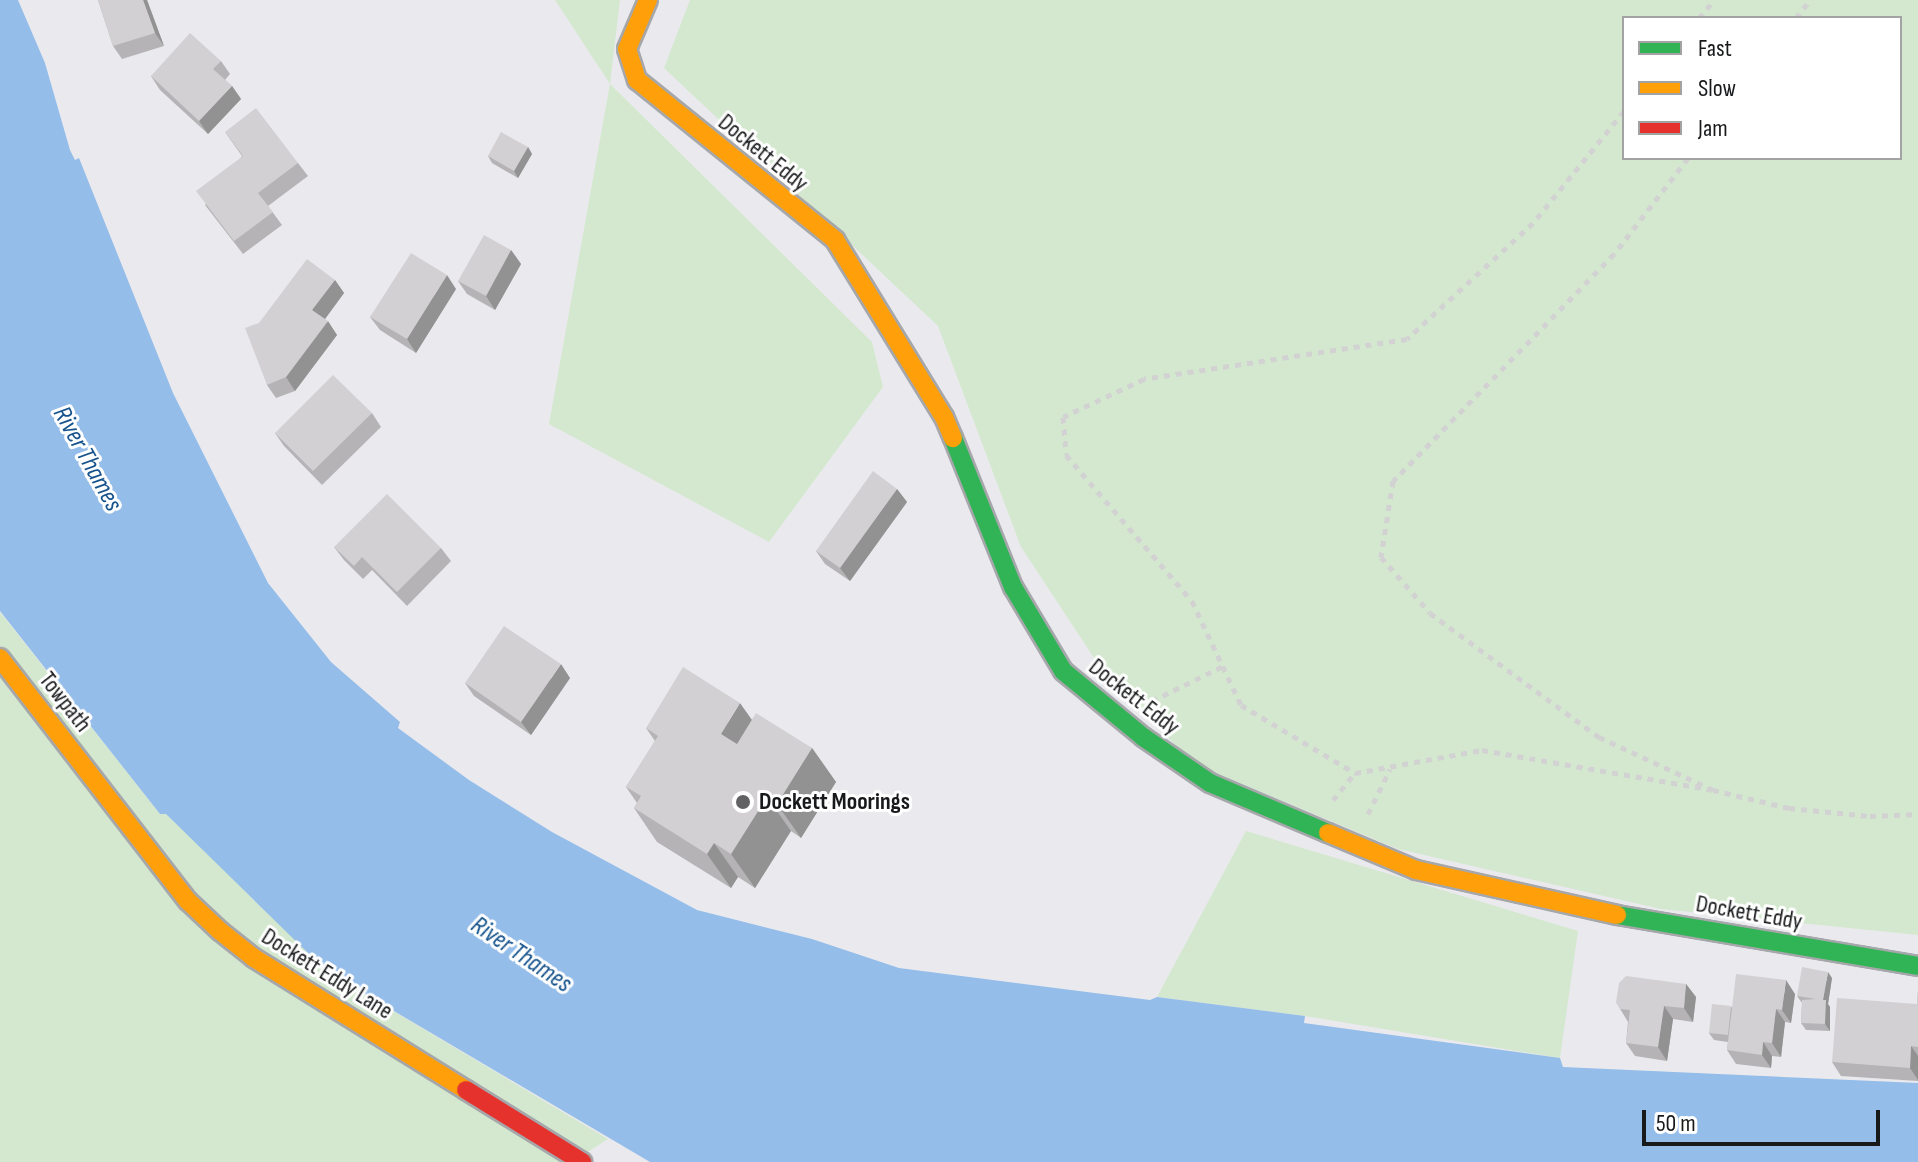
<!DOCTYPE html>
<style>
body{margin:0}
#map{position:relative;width:1918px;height:1162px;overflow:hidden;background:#eaeaee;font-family:"Sofia Sans Condensed",sans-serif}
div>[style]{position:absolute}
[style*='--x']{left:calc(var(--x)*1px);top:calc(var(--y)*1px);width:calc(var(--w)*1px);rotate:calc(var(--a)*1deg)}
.green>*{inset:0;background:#d3e8ce}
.water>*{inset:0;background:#95bdea}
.path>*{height:5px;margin-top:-2.5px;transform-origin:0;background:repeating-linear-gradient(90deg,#d2d2d3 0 6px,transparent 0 12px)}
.roads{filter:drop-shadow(2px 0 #a6a7aa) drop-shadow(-2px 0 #a6a7aa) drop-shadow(0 2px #a6a7aa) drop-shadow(0 -2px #a6a7aa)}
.fast>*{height:18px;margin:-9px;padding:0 9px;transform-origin:9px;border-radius:9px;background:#30b455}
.slow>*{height:18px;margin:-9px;padding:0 9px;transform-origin:9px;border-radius:9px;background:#ff9f0a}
.jam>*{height:18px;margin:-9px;padding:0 9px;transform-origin:9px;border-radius:9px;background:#e5322d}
.wall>*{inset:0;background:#b5b3b5}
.shaded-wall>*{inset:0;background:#939293}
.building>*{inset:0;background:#d2d0d2}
.dots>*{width:22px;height:22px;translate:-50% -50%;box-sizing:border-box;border:4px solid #fff;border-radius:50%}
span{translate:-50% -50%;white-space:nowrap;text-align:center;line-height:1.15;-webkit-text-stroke:6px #fff;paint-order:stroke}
.street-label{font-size:24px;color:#18191b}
.poi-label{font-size:24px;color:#18191b;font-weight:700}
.left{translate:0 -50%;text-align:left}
.water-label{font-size:26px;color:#16538c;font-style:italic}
.legend{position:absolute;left:1622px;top:16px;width:280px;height:144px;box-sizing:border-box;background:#fff;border:2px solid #a3a3a4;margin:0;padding:10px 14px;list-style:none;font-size:24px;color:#18191b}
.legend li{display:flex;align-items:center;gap:16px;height:40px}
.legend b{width:40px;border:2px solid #a3a3a4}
.scale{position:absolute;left:1642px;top:1110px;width:238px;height:36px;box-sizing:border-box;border:4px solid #18191b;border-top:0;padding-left:10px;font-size:24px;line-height:28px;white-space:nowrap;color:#18191b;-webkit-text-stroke:6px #fff;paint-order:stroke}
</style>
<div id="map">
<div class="green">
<div style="clip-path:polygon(555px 0,620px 0,610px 84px,872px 342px,883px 387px,769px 542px,549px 424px,610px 84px)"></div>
<div style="clip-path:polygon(evenodd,690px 0,1918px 0,1918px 935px,1661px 909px,1398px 849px,1194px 764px,1104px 673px,1021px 547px,938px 326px,664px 68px,690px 0,1624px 18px,1900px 18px,1900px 158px,1624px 158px,1624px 18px)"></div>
<div style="clip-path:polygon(0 612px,160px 814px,166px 814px,343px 981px,608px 1139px,572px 1162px,0 1162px)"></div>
<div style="clip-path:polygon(1246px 831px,1578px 931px,1560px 1058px,1305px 1016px,1157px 997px)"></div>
</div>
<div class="water">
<div style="clip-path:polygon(0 0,18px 0,45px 63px,70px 150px,75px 160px,79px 158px,173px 393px,268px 583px,331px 662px,400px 722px,398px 728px,469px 780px,552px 832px,697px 910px,812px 939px,899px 968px,1150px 1000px,1157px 997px,1305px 1016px,1304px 1023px,1560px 1058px,1563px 1067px,1918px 1083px,1918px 1162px,650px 1162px,343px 981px,308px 953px,166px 814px,160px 814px,0 611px)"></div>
</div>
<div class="path">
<div style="--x:1699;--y:18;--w:23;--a:-50"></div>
<div style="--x:1796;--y:18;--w:23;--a:-52"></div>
<div style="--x:1624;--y:111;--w:144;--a:129.1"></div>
<div style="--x:1533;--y:223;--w:171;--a:137.4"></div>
<div style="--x:1407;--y:339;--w:266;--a:171.4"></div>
<div style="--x:1144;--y:379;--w:89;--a:154.9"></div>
<div style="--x:1063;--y:417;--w:38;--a:85"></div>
<div style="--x:1066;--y:455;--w:193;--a:49.2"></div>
<div style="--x:1192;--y:601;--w:115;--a:64.8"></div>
<div style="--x:1241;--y:705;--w:133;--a:30.8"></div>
<div style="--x:1355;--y:773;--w:129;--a:-10.3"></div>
<div style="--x:1482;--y:750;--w:234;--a:9.8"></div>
<div style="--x:1688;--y:158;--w:121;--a:127.6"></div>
<div style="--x:1614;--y:254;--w:317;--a:134.2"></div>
<div style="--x:1393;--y:481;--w:77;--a:99"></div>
<div style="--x:1381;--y:557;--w:74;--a:48.8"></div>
<div style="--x:1430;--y:613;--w:210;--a:36.3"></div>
<div style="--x:1599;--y:737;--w:126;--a:24.9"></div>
<div style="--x:1713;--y:790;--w:78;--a:13.3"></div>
<div style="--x:1789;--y:808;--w:81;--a:5.6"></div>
<div style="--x:1870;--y:816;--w:48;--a:-2.4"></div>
<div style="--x:1152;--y:701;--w:79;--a:-26.2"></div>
<div style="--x:1333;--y:800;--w:35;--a:-51"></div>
<div style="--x:1368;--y:814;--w:50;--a:-63.9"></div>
</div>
<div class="roads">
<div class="fast">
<div style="--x:953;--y:438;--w:161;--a:68.1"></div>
<div style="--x:1013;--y:587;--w:98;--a:59.2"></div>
<div style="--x:1063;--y:671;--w:104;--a:39.5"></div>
<div style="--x:1143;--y:737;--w:81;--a:34.5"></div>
<div style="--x:1210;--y:783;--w:128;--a:23"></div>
<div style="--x:1617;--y:915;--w:305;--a:9.6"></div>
</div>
<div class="slow">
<div style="--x:648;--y:0;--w:53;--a:113.2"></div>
<div style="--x:627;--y:49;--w:33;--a:72"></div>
<div style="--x:637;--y:80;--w:255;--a:38.9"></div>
<div style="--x:835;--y:240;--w:208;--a:58.4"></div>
<div style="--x:944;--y:417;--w:23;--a:67"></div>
<div style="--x:0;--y:658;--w:307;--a:52.3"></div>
<div style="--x:188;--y:901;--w:44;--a:43.2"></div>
<div style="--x:220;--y:931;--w:43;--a:38.5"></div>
<div style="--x:254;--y:958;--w:250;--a:31.9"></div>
<div style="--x:1328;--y:833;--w:95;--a:22.8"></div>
<div style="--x:1416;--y:870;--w:206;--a:12.6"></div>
</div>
<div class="jam">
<div style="--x:466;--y:1090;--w:137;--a:31.8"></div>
</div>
</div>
<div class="wall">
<div style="clip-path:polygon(98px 0,147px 0,164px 46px,122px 59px,113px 46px)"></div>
<div style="clip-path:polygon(221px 61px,230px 74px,225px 80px,232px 86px,241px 99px,208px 134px,160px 90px,151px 76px)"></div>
<div style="clip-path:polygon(225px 132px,298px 163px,308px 176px,268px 206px,282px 225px,243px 254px,205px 205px,242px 156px)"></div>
<div style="clip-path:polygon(528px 147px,532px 154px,518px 178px,492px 163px,488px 156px)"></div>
<div style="clip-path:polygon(511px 250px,521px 264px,495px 310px,467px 294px,458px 281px)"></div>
<div style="clip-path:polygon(335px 280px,344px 293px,325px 319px,337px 335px,295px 391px,276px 398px,267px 385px,259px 323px)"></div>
<div style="clip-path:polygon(456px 289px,416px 353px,380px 330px,370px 317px)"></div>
<div style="clip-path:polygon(372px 413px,381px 427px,322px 485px,284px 446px,275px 433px)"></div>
<div style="clip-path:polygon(897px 489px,907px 502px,850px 581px,825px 564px,816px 551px)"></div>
<div style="clip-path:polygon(334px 547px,441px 548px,451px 561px,407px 606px,372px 570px,363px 579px,344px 560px)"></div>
<div style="clip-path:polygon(570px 678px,531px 735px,474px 696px,465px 683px)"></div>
<div style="clip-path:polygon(752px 720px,812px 748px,836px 782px,801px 838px,791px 831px,755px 888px,738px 877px,731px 888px,657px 842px,634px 808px,637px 803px,626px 787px,655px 741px,646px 728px)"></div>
<div style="clip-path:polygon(1832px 978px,1828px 1004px,1830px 1007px,1830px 1031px,1806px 1030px,1801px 1023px,1802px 1003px,1797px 996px)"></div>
<div style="clip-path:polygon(1686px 984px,1696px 997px,1693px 1022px,1673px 1019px,1667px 1061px,1635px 1056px,1626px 1043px,1628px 1022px,1616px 1002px)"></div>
<div style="clip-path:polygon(1918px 990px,1918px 1081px,1841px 1076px,1832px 1062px,1917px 1004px)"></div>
<div style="clip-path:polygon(1795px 994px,1791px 1023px,1785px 1022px,1781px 1057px,1772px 1056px,1771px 1068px,1736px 1064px,1727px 1050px,1728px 1042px,1714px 1040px,1709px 1033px,1731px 1006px,1732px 1008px)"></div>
</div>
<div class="shaded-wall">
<div style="clip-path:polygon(143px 0,147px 0,164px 46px,155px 33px)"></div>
<div style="clip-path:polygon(232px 86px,241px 99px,208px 134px,199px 121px)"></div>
<div style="clip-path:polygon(528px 147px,532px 154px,518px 178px,514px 171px)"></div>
<div style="clip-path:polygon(511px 250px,521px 264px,495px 310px,486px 296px)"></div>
<div style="clip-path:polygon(447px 275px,456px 289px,416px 353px,407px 339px)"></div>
<div style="clip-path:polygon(335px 280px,344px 293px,322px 323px,312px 310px)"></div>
<div style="clip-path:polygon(328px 321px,337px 335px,295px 391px,286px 377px)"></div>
<div style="clip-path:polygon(897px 489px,907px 502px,850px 581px,840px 568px)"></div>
<div style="clip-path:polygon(561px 664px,570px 678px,531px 735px,521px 722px)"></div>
<div style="clip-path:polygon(740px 703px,764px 737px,745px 768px,721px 734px)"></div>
<div style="clip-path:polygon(812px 748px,836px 782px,801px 838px,777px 804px)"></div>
<div style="clip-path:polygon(767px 797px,791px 831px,755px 888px,731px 854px)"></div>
<div style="clip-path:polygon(714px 843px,738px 877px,731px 888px,707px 854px)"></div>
<div style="clip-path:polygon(1828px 972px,1832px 978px,1828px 1004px,1830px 1007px,1830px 1031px,1825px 1024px,1823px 1000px)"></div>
<div style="clip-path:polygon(1786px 980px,1795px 994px,1791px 1023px,1782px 1010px)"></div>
<div style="clip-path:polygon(1686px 984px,1696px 997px,1693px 1022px,1684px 1008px)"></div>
<div style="clip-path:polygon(1664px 1006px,1673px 1019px,1667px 1061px,1658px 1047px)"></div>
<div style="clip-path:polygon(1776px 1009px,1785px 1022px,1781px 1057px,1772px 1043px)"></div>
<div style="clip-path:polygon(1763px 1042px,1772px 1056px,1771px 1068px,1762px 1055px)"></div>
<div style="clip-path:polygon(1911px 1046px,1918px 1056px,1918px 1080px,1910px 1068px)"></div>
</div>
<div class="building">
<div style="clip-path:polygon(98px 0,143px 0,155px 33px,113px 46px)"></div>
<div style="clip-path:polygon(190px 33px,221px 61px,213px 69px,232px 86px,199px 121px,151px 76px)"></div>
<div style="clip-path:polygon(256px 108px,298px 163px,258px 193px,273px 212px,234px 241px,196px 191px,243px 156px,225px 132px)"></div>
<div style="clip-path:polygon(501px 132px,528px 147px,514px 171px,488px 156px)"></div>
<div style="clip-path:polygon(484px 235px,511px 250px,486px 296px,458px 281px)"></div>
<div style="clip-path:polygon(411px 253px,447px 275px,407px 339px,370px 317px)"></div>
<div style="clip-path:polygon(307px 259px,335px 280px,312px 310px,328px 321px,286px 377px,267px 385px,245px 328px,259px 323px)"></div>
<div style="clip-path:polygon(333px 375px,372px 413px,313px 471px,275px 433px)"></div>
<div style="clip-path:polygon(873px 471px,897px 489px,840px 568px,816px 551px)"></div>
<div style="clip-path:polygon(387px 494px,441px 548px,397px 592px,362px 557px,354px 566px,334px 547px)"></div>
<div style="clip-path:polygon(504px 626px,561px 664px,521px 722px,465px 683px)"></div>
<div style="clip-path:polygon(683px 667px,740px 703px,721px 734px,737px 744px,756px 713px,812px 748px,777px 804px,767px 797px,731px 854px,714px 843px,707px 854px,634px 808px,641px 796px,626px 787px,658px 736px,646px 728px)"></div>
<div style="clip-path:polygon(1802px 967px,1828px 972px,1823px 1000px,1826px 1000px,1825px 1024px,1801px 1023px,1802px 1000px,1816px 999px,1797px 996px)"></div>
<div style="clip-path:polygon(1736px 974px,1786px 980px,1782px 1010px,1776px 1009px,1772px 1043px,1763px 1042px,1762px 1055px,1727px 1050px)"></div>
<div style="clip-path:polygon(1626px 976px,1686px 984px,1684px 1008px,1664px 1006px,1658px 1047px,1626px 1043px,1630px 1010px,1620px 1009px,1616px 1002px,1619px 983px)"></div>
<div style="clip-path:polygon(1918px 990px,1918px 1047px,1911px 1046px,1910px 1068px,1832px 1062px,1837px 998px,1917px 1004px)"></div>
<div style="clip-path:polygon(1712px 1004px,1731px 1006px,1728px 1035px,1709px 1033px)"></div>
</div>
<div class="dots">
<div style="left:743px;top:802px;background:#626265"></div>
</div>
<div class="street-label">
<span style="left:763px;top:153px;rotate:39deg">Dockett Eddy</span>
<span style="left:1134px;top:697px;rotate:38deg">Dockett Eddy</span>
<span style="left:65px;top:702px;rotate:52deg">Towpath</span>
<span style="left:1749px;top:913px;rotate:10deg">Dockett Eddy</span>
<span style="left:327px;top:974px;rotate:32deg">Dockett Eddy Lane</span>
</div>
<div class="poi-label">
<span class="left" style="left:759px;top:802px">Dockett Moorings</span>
</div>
<div class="water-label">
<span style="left:87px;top:459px;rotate:61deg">River Thames</span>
<span style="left:521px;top:955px;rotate:34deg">River Thames</span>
</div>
<ul class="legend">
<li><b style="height:10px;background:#30b455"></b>Fast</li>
<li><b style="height:10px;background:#ff9f0a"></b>Slow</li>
<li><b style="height:10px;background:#e5322d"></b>Jam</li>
</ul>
<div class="scale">50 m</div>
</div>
